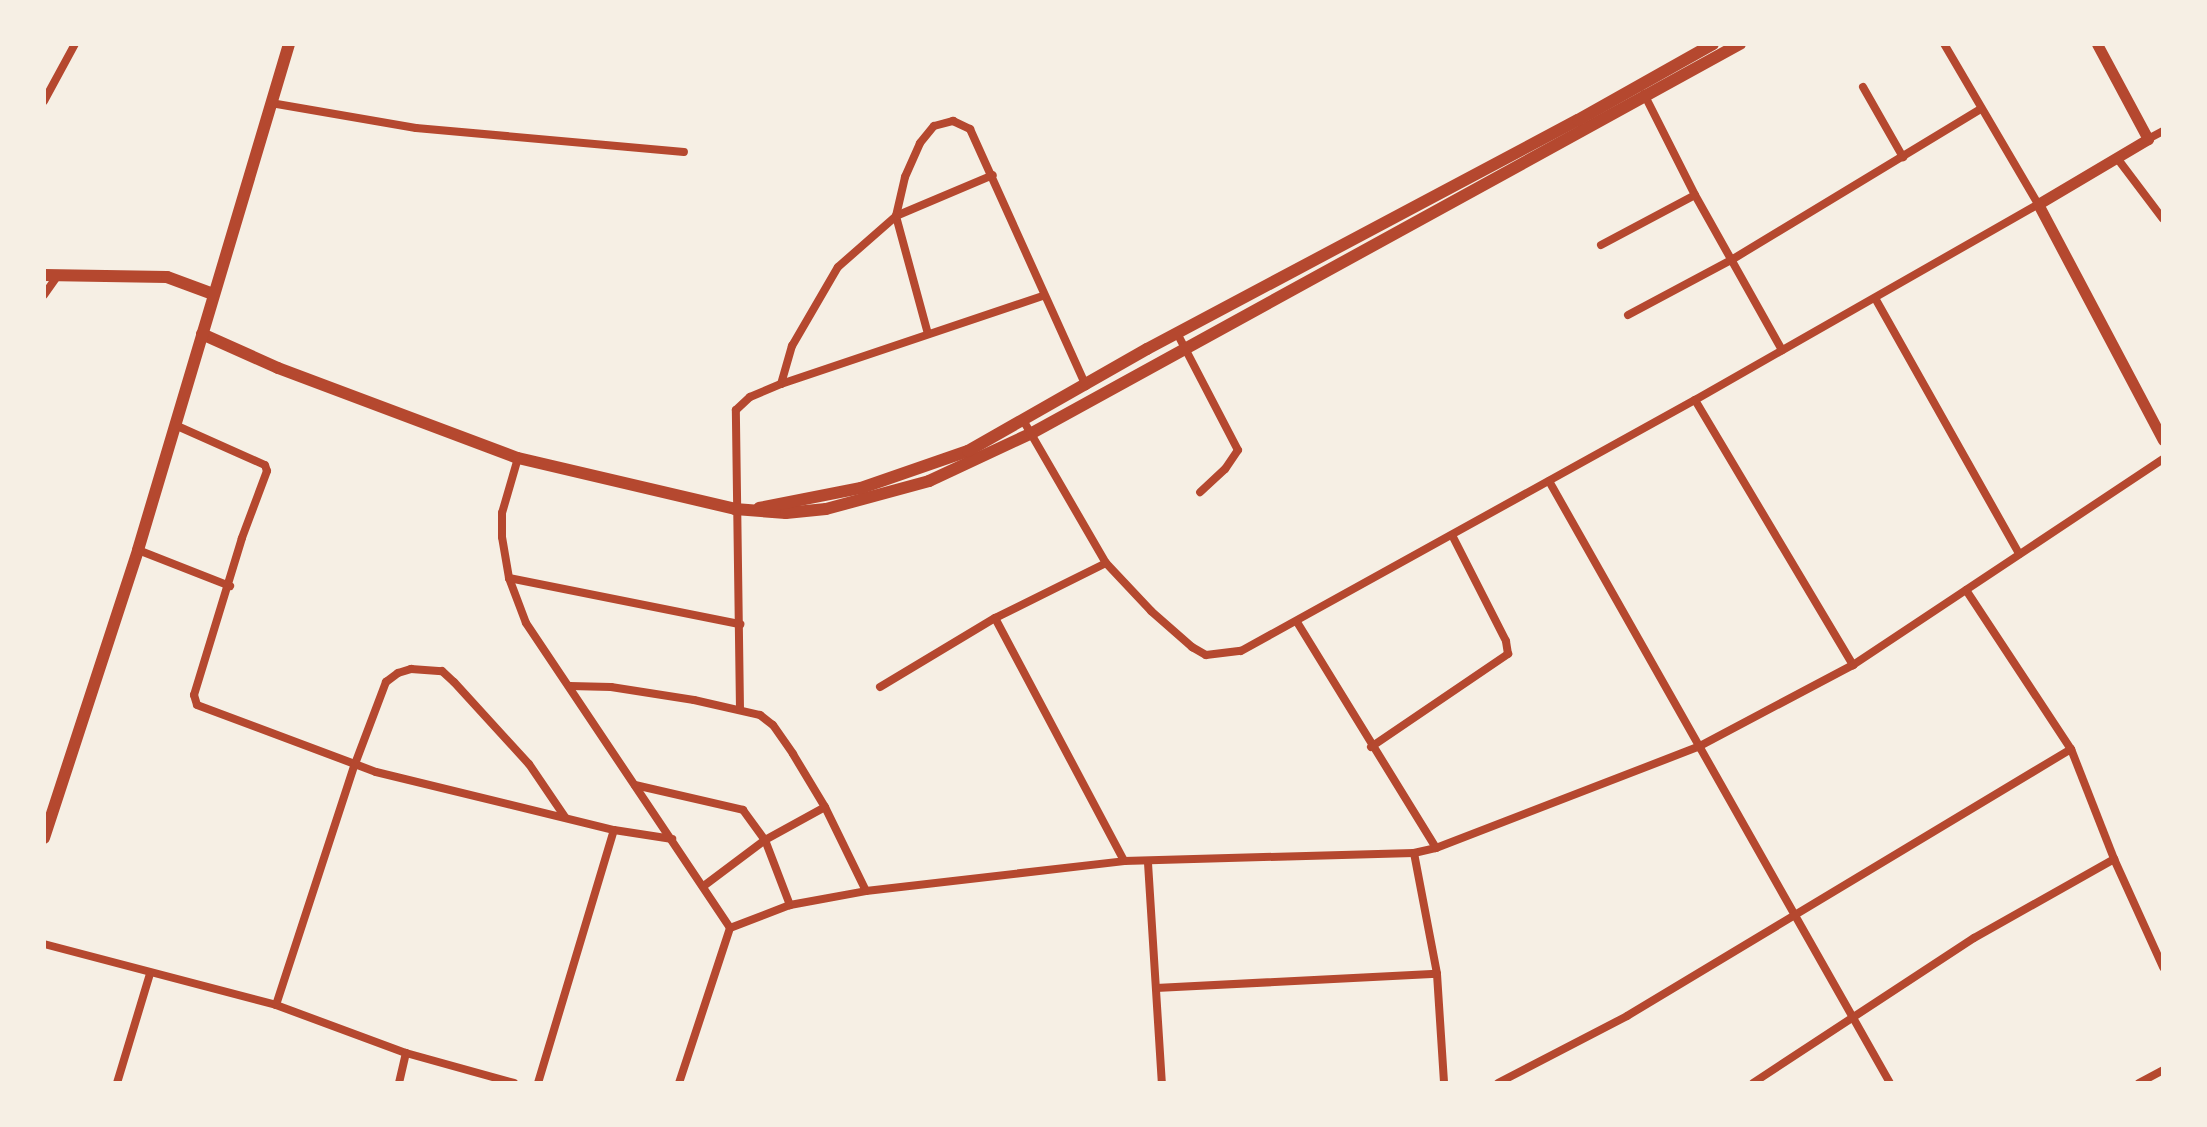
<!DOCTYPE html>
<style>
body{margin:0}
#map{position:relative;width:2207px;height:1127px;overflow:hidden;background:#f6efe4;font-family:Quicksand,sans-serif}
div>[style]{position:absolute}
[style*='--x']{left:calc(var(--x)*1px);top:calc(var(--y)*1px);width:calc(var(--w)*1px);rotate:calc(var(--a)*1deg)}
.minor>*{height:8px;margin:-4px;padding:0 4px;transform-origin:4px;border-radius:4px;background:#b5482f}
.tertiary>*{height:11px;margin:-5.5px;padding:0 5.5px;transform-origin:5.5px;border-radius:5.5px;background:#b5482f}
.secondary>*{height:12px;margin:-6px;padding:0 6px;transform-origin:6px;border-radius:6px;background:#b5482f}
span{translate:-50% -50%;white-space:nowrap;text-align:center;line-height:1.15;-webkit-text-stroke:7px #f6efe4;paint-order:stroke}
.frame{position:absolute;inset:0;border:46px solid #f6efe4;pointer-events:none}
</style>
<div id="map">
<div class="minor">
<div style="--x:1863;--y:87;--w:81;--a:60.3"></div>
<div style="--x:1644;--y:94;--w:113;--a:63.2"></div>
<div style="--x:1695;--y:195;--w:178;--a:60.7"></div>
<div style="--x:44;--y:101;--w:65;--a:-61.5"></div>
<div style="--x:271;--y:103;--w:147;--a:9.8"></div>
<div style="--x:416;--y:128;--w:269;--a:5.1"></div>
<div style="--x:2148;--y:139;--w:17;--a:-28"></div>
<div style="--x:2117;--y:158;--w:76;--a:53"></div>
<div style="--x:1601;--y:245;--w:106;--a:-28"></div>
<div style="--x:44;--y:295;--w:24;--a:-55"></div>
<div style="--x:1875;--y:298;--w:294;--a:60.6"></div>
<div style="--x:1628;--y:315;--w:119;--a:-28.1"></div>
<div style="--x:1733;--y:259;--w:290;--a:-31.2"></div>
<div style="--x:1177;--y:333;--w:132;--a:62.5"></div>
<div style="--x:1238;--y:450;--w:23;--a:124"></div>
<div style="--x:1225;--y:469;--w:34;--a:137"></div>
<div style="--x:928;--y:334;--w:122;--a:-105.2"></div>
<div style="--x:896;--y:216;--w:40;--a:-77"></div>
<div style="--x:905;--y:177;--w:37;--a:-66"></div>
<div style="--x:920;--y:143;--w:22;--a:-51"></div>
<div style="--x:934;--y:126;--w:20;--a:-15"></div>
<div style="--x:953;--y:121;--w:19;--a:25"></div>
<div style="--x:970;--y:129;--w:282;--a:65.7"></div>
<div style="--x:781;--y:384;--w:40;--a:-74"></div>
<div style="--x:792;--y:346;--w:91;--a:-59.8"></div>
<div style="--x:838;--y:267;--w:77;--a:-41.3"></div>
<div style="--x:896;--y:216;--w:105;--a:-22.9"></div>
<div style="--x:1695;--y:400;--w:309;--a:59.2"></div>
<div style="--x:1023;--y:420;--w:165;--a:59.9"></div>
<div style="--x:1106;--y:563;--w:66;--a:46.8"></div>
<div style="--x:1151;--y:611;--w:55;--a:41.3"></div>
<div style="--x:1192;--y:647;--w:16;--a:30"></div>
<div style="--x:1206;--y:655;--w:35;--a:-7"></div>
<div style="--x:1241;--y:651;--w:519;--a:-28.94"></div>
<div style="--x:1695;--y:400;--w:395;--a:-29.7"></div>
<div style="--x:2038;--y:204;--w:186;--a:-120.4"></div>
<div style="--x:175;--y:425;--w:98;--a:24"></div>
<div style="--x:265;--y:465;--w:6;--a:72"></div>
<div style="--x:267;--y:471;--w:72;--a:110.5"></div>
<div style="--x:242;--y:538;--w:164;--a:107"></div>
<div style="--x:194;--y:695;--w:10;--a:73"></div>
<div style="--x:197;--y:705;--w:191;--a:20.5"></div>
<div style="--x:376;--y:772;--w:245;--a:13.7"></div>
<div style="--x:614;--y:830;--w:59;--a:8.8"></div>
<div style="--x:518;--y:458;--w:57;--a:106.2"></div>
<div style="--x:502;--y:513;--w:24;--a:90"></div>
<div style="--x:502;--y:537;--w:42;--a:80.3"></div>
<div style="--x:509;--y:578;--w:48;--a:69.3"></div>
<div style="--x:526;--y:623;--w:367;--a:56.2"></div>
<div style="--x:730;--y:928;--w:163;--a:108.2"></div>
<div style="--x:1549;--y:481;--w:692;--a:60.47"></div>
<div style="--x:138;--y:550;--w:99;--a:21.4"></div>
<div style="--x:1106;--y:563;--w:124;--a:153.6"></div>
<div style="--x:995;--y:618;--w:275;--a:62"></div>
<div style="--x:509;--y:578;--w:236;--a:11.3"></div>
<div style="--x:1966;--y:590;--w:191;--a:56.6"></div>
<div style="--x:2071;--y:749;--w:118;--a:68.6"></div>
<div style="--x:2114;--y:859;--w:119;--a:65.6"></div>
<div style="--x:1297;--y:622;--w:265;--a:58.4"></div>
<div style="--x:570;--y:686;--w:41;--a:1.4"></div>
<div style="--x:611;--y:687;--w:84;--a:8.9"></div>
<div style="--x:694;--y:700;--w:68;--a:12.8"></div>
<div style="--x:760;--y:715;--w:16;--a:38"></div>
<div style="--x:773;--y:725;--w:35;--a:55"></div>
<div style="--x:793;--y:754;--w:62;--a:58.9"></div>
<div style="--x:825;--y:807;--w:93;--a:64"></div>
<div style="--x:880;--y:687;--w:134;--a:-31"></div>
<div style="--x:740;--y:709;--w:299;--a:-90.8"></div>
<div style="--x:736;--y:410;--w:19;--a:-43"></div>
<div style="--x:750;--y:397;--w:34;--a:-23"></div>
<div style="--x:781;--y:384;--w:276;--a:-18.6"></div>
<div style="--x:1371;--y:747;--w:166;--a:-34.2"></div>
<div style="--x:1508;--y:654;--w:13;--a:-99"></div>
<div style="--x:1506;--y:641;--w:119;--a:-117"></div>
<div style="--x:635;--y:785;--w:111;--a:13"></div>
<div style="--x:743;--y:810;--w:37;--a:54"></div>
<div style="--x:765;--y:840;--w:70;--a:69"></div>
<div style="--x:1414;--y:853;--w:123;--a:79.2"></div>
<div style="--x:1437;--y:974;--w:109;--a:86.3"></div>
<div style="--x:1148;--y:863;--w:220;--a:86.4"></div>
<div style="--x:705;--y:885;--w:75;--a:-36.9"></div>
<div style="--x:765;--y:840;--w:68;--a:-28.8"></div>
<div style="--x:730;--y:928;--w:64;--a:-21"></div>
<div style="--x:790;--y:905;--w:77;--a:-10.4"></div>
<div style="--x:866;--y:891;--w:260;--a:-6.6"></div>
<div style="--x:1124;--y:861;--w:290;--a:-1.6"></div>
<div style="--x:1414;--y:853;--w:23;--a:-13"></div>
<div style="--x:1436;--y:848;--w:281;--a:-21.1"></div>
<div style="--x:1698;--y:747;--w:175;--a:-27.9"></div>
<div style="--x:1853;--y:665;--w:372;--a:-33.6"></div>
<div style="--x:44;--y:944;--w:240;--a:14.7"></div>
<div style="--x:276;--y:1005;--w:139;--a:20.3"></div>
<div style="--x:406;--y:1053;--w:112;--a:15.5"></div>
<div style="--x:1156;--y:988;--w:281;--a:-2.9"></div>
<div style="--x:276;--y:1005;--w:254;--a:-71.9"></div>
<div style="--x:355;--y:764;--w:88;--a:-69.3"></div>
<div style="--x:386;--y:682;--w:15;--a:-37"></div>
<div style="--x:398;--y:673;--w:14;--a:-17"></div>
<div style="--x:411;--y:669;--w:31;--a:4"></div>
<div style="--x:442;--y:671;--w:16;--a:43"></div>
<div style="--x:454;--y:682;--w:111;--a:47.6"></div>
<div style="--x:529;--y:764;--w:64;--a:55.8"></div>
<div style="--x:117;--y:1083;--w:114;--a:-73.2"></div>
<div style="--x:399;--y:1083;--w:31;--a:-77"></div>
<div style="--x:538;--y:1083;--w:264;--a:-73.3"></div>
<div style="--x:1498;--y:1083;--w:145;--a:-27.4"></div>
<div style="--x:1627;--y:1016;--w:518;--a:-31.02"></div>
<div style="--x:1753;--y:1083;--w:264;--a:-33.3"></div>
<div style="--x:1974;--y:938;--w:161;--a:-29.4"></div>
<div style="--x:2139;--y:1083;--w:27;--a:-28"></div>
</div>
<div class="tertiary">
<div style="--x:2097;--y:44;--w:108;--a:61.8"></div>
<div style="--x:2148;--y:139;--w:128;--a:149.4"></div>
<div style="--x:2038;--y:204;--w:267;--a:62.1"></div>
</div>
<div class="secondary">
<div style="--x:44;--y:275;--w:123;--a:0.9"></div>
<div style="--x:167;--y:277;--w:49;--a:20.3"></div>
<div style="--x:202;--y:334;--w:83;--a:24.1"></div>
<div style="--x:278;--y:368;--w:256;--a:20.6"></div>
<div style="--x:518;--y:458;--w:223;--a:13.2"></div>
<div style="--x:735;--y:509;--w:51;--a:4.5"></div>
<div style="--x:786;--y:513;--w:40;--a:-5.7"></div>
<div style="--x:826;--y:509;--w:107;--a:-15.2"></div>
<div style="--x:929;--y:481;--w:114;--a:-25"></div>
<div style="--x:1032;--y:433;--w:808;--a:-28.79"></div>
<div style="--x:759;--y:508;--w:104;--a:-11.1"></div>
<div style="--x:861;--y:488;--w:113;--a:-19.1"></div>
<div style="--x:968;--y:451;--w:206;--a:-29.7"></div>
<div style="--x:1147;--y:349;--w:488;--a:-28"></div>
<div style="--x:1578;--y:120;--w:155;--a:-29.4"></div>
<div style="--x:44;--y:838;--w:303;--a:-71.9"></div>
<div style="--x:138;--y:550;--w:528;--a:-73.38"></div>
</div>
<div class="frame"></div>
</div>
